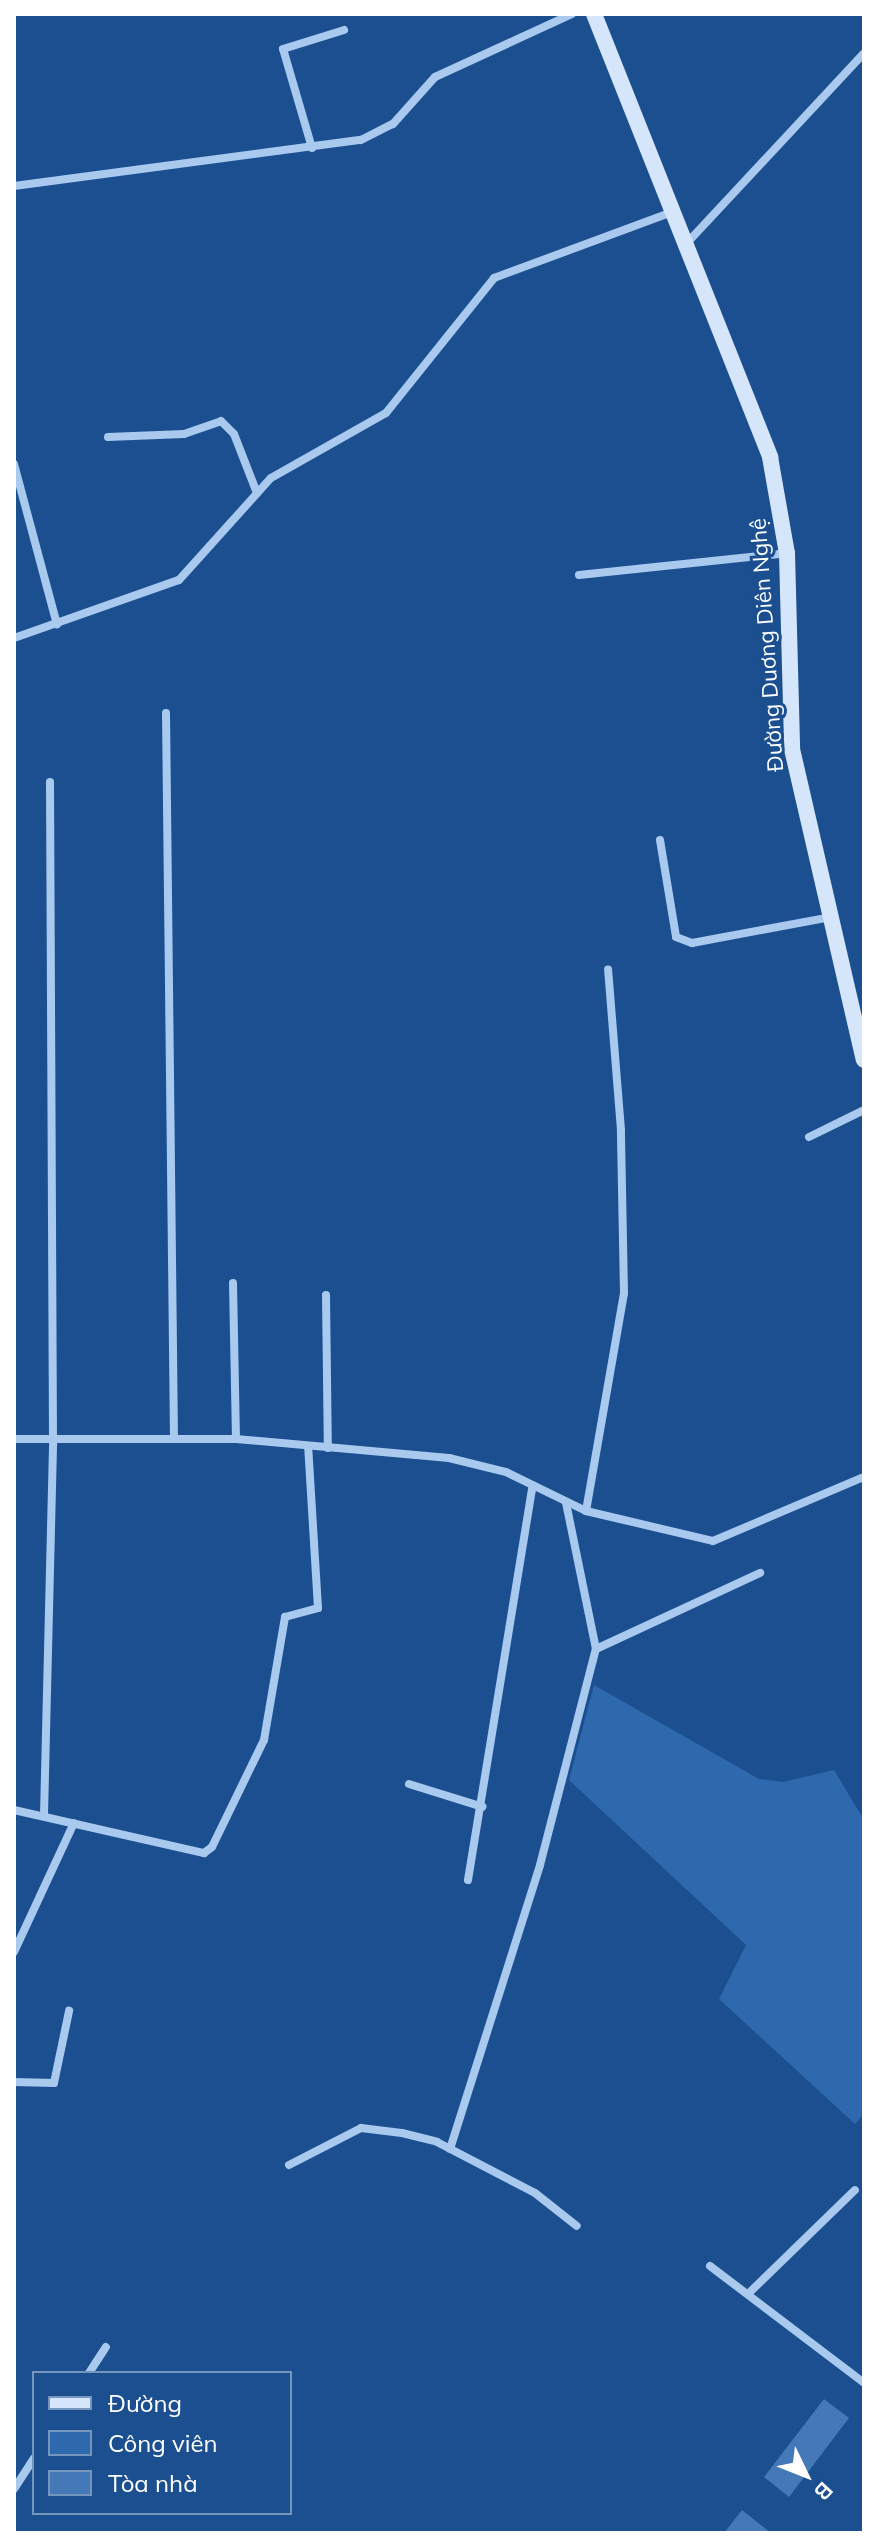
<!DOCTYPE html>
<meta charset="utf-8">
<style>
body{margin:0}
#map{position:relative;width:878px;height:2547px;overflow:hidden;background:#1b4f8f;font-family:Mulish,sans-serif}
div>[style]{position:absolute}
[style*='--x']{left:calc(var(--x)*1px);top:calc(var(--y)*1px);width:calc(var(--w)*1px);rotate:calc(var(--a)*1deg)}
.green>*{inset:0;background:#2e69ad}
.building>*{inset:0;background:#4478b7}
.street>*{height:8px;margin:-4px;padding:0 4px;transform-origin:4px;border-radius:4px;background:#a9c9ee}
.secondary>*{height:16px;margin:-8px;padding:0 8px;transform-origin:8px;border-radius:8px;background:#d6e6fa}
span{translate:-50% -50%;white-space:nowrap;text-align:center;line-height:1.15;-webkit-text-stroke:6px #1b4f8f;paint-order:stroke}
.street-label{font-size:22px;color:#fff}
.frame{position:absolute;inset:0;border:16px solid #fff;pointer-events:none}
.legend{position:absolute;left:32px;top:2371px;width:260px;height:144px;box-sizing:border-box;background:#1b4f8f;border:2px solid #7695bc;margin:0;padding:10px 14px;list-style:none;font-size:24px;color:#fff}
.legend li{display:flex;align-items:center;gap:16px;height:40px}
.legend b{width:40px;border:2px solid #7695bc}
.north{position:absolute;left:766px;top:2435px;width:80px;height:80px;-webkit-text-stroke:6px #1b4f8f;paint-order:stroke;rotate:133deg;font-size:22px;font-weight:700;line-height:32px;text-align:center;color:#fff}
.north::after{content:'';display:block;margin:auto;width:28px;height:36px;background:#fff;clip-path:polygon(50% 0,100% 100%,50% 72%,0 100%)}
</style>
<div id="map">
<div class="green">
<div style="clip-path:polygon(594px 1685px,759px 1779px,783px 1782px,834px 1770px,864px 1820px,864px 2114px,855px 2124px,719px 1999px,746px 1945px,569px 1780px)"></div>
</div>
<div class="building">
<div style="clip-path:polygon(824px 2399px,849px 2418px,789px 2497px,764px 2477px)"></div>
<div style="clip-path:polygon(742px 2510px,771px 2533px,724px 2533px)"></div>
</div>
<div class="street">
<div style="--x:312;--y:148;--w:103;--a:-106.3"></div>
<div style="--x:283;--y:49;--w:64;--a:-17.3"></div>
<div style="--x:14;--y:186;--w:350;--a:-7.6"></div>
<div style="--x:361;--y:140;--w:36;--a:-27"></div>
<div style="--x:393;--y:124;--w:63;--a:-48.2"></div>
<div style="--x:435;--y:77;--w:151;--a:-24.7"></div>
<div style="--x:687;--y:243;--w:260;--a:-47"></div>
<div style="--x:108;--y:437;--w:76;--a:-2.3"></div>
<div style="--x:184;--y:434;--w:39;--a:-19"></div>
<div style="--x:221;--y:421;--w:18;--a:45"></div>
<div style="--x:234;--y:434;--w:63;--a:68.7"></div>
<div style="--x:14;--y:464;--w:166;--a:75"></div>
<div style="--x:579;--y:575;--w:209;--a:-6"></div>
<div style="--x:14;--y:638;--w:175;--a:-19.4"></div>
<div style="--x:179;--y:580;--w:137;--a:-48"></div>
<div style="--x:271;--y:478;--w:132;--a:-29.5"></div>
<div style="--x:386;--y:413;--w:173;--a:-51.3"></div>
<div style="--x:494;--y:278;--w:190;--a:-20.3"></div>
<div style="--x:166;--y:713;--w:726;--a:89.37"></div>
<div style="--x:660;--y:840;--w:98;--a:80.6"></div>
<div style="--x:676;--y:937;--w:17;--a:21"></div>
<div style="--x:692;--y:943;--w:141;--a:-10.6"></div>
<div style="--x:809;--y:1137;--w:61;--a:-26.1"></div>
<div style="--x:233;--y:1283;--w:156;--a:88.9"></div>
<div style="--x:326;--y:1295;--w:153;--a:89.3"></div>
<div style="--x:14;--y:1439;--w:222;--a:0"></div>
<div style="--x:236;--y:1439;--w:214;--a:5.1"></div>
<div style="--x:449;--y:1458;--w:59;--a:13.8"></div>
<div style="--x:506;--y:1472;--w:89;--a:26"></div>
<div style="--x:586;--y:1511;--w:130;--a:13.3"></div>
<div style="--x:713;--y:1541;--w:164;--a:-23"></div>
<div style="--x:586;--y:1511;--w:221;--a:-80.1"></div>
<div style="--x:624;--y:1293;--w:163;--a:-91.1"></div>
<div style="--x:621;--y:1130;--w:161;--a:-94.6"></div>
<div style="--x:596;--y:1649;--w:181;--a:-24.9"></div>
<div style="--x:409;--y:1784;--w:77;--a:17.3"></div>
<div style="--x:14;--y:1810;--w:195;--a:12.8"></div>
<div style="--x:204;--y:1853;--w:10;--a:-37"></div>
<div style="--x:212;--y:1847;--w:119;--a:-64.1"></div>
<div style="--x:264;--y:1740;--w:125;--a:-80.3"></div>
<div style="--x:285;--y:1617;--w:34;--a:-15"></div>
<div style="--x:318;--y:1608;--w:162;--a:-93.5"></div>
<div style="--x:44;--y:1815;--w:374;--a:-88.6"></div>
<div style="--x:53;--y:1441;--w:659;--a:-90.26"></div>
<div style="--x:468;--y:1880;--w:400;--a:-80.7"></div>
<div style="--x:14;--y:1952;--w:142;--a:-65.1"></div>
<div style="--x:14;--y:2082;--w:40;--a:1.4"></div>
<div style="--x:54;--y:2083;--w:74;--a:-78.2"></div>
<div style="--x:450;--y:2149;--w:298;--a:-72.4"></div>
<div style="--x:540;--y:1865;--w:223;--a:-75.5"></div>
<div style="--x:596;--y:1649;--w:149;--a:-101.6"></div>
<div style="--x:289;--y:2165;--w:81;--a:-27.2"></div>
<div style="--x:361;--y:2128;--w:41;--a:7"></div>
<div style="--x:402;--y:2133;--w:36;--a:14"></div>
<div style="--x:437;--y:2142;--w:110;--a:27.5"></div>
<div style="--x:535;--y:2193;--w:53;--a:38.2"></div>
<div style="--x:710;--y:2266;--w:193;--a:37.2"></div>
<div style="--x:748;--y:2294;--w:149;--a:-44.2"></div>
<div style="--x:89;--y:2373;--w:31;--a:-57"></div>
<div style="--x:14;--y:2489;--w:37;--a:-57"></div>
</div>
<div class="secondary">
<div style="--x:594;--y:14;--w:477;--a:68.3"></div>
<div style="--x:770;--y:457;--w:97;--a:80"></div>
<div style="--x:787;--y:553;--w:196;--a:88.5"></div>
<div style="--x:792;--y:749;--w:319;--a:77"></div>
</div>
<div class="street-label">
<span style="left:767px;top:645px;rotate:-94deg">Đường Duơng Diên Nghệ</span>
</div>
<div class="frame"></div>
<ul class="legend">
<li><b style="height:10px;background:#d6e6fa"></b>Đường</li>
<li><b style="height:22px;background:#2e69ad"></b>Công viên</li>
<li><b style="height:22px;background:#4478b7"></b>Tòa nhà</li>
</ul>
<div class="north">B</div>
</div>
